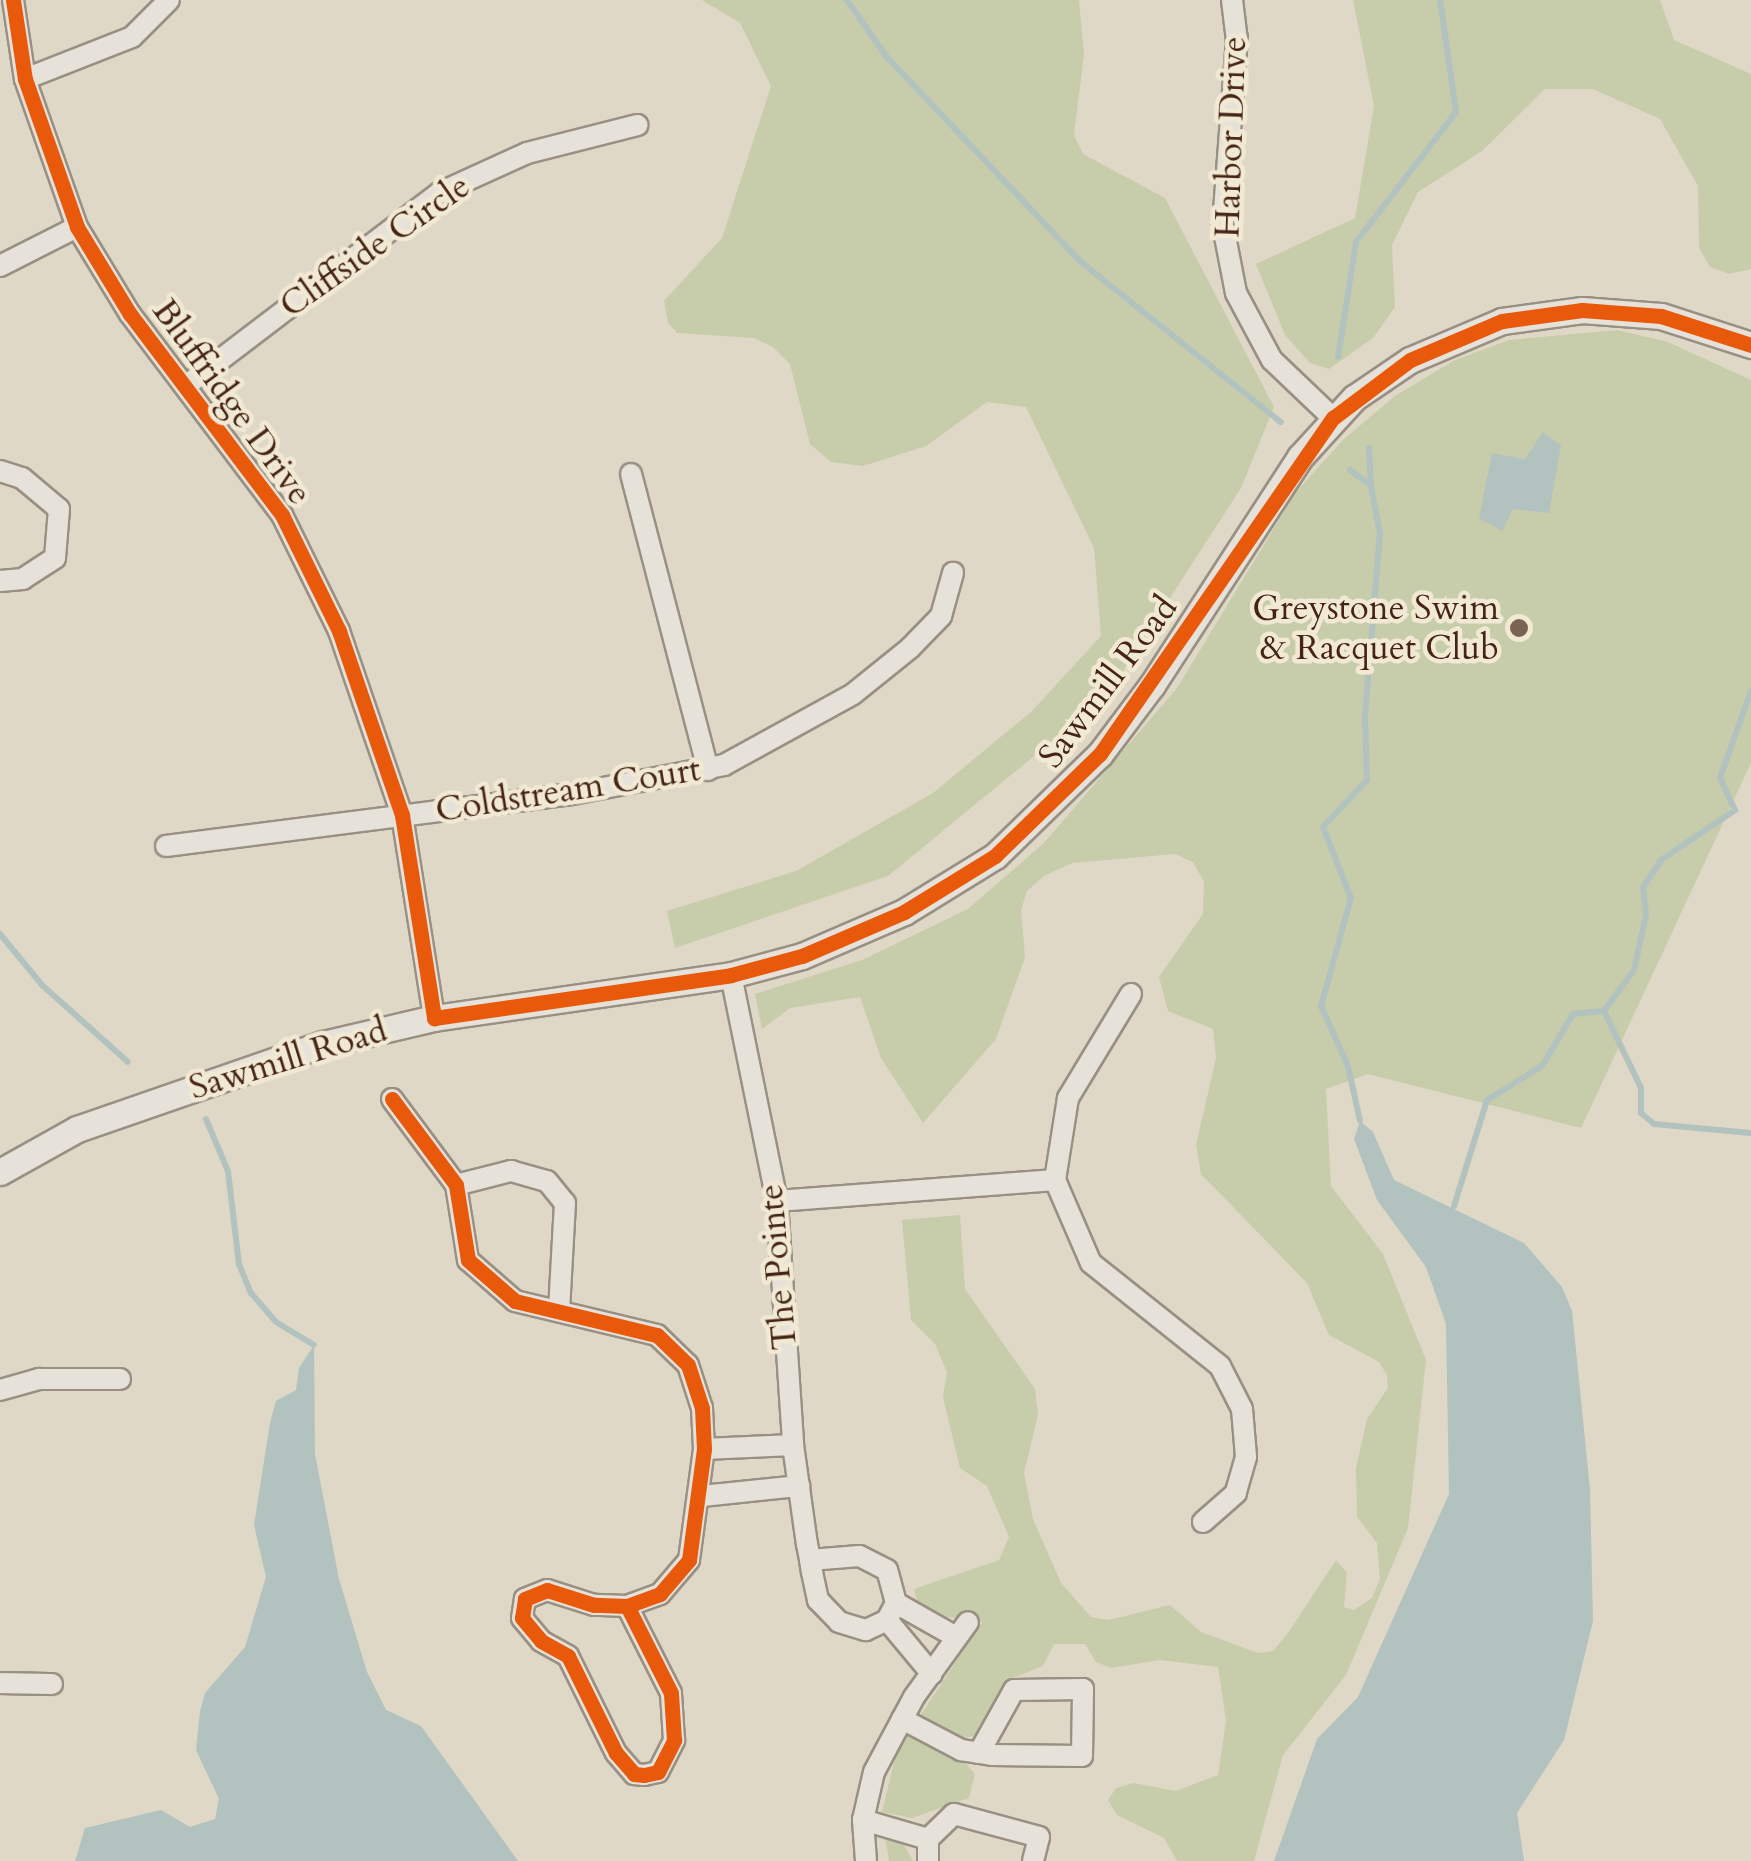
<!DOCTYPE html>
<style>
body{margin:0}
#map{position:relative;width:1751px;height:1861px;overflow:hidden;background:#e0d8c6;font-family:Cardo,serif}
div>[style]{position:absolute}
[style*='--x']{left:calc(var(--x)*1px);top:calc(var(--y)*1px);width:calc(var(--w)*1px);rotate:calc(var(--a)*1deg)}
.green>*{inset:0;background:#c7ccaa}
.water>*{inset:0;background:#b2c2bf}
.stream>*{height:6px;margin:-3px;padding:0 3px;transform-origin:3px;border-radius:3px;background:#b2c2bf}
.roads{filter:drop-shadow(2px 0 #999084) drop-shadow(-2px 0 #999084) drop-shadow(0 2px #999084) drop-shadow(0 -2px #999084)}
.minor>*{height:20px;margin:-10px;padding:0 10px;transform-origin:10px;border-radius:10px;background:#e6e2da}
.tertiary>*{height:25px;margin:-12.5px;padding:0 12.5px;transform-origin:12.5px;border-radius:12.5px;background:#e6e2da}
.cycleway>*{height:15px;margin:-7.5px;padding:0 7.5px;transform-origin:7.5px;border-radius:7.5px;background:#e8590c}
.dots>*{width:28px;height:28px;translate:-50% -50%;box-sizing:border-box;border:5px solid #f1e9d3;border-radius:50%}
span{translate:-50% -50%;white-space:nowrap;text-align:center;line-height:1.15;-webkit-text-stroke:9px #f1e9d3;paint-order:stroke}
.street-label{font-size:35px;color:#452416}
.poi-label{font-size:35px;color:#452416}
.right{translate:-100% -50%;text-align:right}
</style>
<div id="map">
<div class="green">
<div style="clip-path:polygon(702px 0,1079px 0,1084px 55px,1074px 135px,1083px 154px,1165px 198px,1274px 407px,1241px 488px,1106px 697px,888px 876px,675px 948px,667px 911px,796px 871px,933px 793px,1032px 711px,1101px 636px,1094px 548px,1026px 407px,987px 402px,926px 446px,863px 466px,831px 462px,810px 444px,790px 364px,773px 347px,754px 338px,677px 333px,668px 323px,664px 301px,722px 238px,771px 86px,740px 23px)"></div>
<div style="clip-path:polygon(1353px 0,1660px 0,1674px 40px,1751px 74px,1751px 269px,1729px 274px,1710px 267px,1699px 248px,1698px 186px,1660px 119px,1593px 89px,1545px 89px,1482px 151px,1418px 192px,1392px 245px,1395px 307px,1373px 338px,1329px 369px,1310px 363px,1285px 335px,1256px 264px,1355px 218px,1374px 106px)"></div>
<div style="clip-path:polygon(1617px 330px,1668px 342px,1751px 380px,1751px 763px,1581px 1128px,1368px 1074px,1326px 1089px,1331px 1186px,1383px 1254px,1426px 1360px,1408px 1528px,1346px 1675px,1283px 1755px,1254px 1861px,1177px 1861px,1164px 1838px,1117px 1815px,1108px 1800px,1116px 1788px,1133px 1783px,1176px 1791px,1218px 1775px,1226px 1721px,1218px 1667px,1160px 1660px,1111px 1668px,1096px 1662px,1085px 1644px,1054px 1644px,1043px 1666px,1013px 1678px,1000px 1694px,976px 1736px,955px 1738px,920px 1716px,982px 1622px,920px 1613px,914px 1589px,999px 1560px,1009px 1537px,987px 1486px,960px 1468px,943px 1397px,947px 1372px,935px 1344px,911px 1320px,902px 1220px,960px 1215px,965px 1289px,1035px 1389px,1038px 1415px,1024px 1473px,1033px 1519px,1061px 1583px,1091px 1617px,1109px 1620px,1170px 1605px,1201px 1632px,1258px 1653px,1273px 1651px,1288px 1633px,1336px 1560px,1347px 1573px,1344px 1607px,1354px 1610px,1372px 1598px,1380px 1579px,1377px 1543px,1357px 1517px,1356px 1468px,1367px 1419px,1388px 1388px,1387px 1375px,1379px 1362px,1329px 1335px,1307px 1283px,1201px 1174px,1196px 1145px,1216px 1058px,1213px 1029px,1168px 1011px,1159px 977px,1203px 914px,1204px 882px,1193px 862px,1175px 854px,1072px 863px,1044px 876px,1027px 891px,1021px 910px,1025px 957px,996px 1039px,923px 1123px,881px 1058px,860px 997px,790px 1008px,762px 1029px,755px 994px,862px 960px,968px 909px,1044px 843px,1177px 688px,1296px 492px,1344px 439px,1395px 396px,1453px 361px,1509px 340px)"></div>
<div style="clip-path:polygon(908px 1734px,966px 1764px,975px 1774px,969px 1798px,912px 1818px,882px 1812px,896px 1754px)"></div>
<div style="clip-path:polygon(885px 1835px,900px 1838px,913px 1861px,889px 1861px)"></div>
</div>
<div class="water">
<div style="clip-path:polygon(1543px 432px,1561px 445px,1549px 513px,1513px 509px,1502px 531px,1479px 518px,1492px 453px,1525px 459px)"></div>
<div style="clip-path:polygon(1360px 1121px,1373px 1132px,1394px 1180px,1524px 1243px,1562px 1287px,1572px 1311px,1590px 1489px,1593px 1621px,1564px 1740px,1517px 1813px,1524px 1861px,1274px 1861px,1317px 1739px,1358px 1697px,1449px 1494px,1446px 1324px,1426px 1267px,1377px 1200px,1354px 1139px)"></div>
<div style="clip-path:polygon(314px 1345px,315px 1454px,339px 1579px,367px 1672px,386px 1710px,421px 1726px,518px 1861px,75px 1861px,85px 1828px,161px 1810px,190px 1827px,215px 1819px,219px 1799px,196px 1750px,200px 1711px,205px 1693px,245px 1647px,266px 1577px,254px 1525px,270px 1423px,276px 1401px,296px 1390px,299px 1368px)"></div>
</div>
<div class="stream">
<div style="--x:847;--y:0;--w:68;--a:55.1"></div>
<div style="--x:886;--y:56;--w:284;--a:46.6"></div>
<div style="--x:1081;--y:262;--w:256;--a:38.7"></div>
<div style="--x:1338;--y:357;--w:116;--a:-81.1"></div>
<div style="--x:1356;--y:242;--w:164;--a:-52.4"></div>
<div style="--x:1456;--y:112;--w:113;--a:-98.1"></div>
<div style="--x:1369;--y:448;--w:38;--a:87"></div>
<div style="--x:1350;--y:470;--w:26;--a:37"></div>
<div style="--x:1371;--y:486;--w:48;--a:79.2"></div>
<div style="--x:1380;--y:533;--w:185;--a:94.7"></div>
<div style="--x:1365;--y:717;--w:63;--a:88.2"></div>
<div style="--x:1367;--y:780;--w:64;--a:133.1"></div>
<div style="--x:1323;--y:827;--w:76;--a:68.5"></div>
<div style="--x:1351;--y:898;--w:112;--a:105.5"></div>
<div style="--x:1321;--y:1006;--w:66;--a:65.8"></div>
<div style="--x:1348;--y:1066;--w:56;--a:77.7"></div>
<div style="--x:0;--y:934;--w:66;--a:50.5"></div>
<div style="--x:42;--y:985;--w:115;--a:41.8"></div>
<div style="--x:1604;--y:1011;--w:85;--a:64.3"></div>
<div style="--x:1641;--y:1088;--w:25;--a:90"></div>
<div style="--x:1641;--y:1113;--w:17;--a:40"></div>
<div style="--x:1654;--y:1124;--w:97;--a:5.3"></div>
<div style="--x:206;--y:1119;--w:56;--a:67.1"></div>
<div style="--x:228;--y:1171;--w:94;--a:83.3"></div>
<div style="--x:239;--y:1264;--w:31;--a:68"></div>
<div style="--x:251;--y:1293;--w:38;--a:49"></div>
<div style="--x:276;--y:1322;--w:44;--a:31.2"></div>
<div style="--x:1454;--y:1206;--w:111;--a:-72.7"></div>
<div style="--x:1487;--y:1100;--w:65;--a:-31.7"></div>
<div style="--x:1542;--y:1066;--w:61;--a:-59.2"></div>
<div style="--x:1573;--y:1014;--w:31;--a:-6"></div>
<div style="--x:1604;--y:1011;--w:51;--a:-53.8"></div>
<div style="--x:1634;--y:970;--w:56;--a:-77.7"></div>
<div style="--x:1646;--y:915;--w:28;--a:-96"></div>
<div style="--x:1643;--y:887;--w:32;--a:-56"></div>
<div style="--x:1661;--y:860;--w:89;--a:-34"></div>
<div style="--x:1735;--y:810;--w:35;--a:-115"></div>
<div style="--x:1720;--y:778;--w:92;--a:-70.4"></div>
</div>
<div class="roads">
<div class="minor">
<div style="--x:13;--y:0;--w:80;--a:81.4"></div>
<div style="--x:25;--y:79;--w:157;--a:70.6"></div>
<div style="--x:77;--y:227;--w:102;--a:58.7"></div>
<div style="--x:130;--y:314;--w:252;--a:52.9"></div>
<div style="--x:282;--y:515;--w:129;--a:63.8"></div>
<div style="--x:339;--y:631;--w:194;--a:71.1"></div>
<div style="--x:402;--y:815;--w:206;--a:81"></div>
<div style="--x:1232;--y:0;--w:38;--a:83"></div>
<div style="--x:1237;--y:38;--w:189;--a:94.3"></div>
<div style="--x:1223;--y:226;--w:68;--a:79"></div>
<div style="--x:1236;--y:293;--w:76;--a:61.8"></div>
<div style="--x:1272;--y:360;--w:84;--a:43.6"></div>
<div style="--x:25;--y:79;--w:115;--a:-21.4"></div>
<div style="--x:132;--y:37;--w:52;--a:-45"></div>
<div style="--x:0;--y:266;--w:86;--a:-26.9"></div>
<div style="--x:187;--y:385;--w:317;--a:-37.3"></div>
<div style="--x:439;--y:193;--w:97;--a:-24.4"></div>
<div style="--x:527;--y:153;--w:114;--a:-14.2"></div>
<div style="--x:0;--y:471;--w:23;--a:18"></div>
<div style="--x:22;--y:478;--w:48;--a:40"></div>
<div style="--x:59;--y:509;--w:49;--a:94.7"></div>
<div style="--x:55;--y:558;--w:38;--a:147"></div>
<div style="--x:23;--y:579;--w:23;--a:175"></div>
<div style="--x:631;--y:474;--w:306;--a:75.4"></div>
<div style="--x:166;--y:846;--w:409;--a:-7.3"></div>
<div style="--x:572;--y:794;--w:155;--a:-10.8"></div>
<div style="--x:724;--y:765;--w:147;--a:-28.8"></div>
<div style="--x:853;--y:694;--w:73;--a:-38.9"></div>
<div style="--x:910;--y:648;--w:45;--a:-45.9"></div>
<div style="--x:941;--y:616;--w:45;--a:-74.4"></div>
<div style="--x:731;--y:975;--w:231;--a:78.5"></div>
<div style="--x:777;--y:1201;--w:245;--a:86.2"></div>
<div style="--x:793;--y:1445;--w:100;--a:82"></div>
<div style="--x:807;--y:1544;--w:16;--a:79"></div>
<div style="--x:810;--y:1560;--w:12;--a:81"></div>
<div style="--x:812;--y:1572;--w:29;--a:78"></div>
<div style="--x:818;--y:1600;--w:30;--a:46"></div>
<div style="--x:839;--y:1622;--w:28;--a:17"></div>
<div style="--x:866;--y:1630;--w:23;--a:-25"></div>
<div style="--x:887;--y:1620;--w:19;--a:-62"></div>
<div style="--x:896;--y:1603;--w:34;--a:-105"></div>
<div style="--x:887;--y:1570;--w:31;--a:-153"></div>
<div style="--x:859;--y:1556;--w:49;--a:175.3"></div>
<div style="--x:1131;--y:994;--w:122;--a:121.2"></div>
<div style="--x:1068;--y:1098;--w:83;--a:99"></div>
<div style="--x:1055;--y:1180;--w:90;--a:66.6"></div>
<div style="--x:1091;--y:1263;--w:165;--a:38.6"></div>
<div style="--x:1220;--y:1366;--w:48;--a:62.9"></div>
<div style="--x:1242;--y:1409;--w:48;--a:85.2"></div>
<div style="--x:1246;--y:1457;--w:37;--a:106"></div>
<div style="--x:1236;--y:1493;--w:44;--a:138.7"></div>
<div style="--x:392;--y:1099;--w:107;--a:53.3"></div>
<div style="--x:456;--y:1185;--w:76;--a:80.9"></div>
<div style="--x:468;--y:1260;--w:62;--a:41.1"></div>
<div style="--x:515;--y:1301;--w:146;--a:13.5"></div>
<div style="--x:657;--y:1335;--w:43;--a:44.1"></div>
<div style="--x:688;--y:1365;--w:45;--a:72"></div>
<div style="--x:702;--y:1408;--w:41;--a:87.2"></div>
<div style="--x:704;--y:1449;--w:112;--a:97.7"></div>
<div style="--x:689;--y:1560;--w:45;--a:130.5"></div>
<div style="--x:660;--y:1594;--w:35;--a:160"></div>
<div style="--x:627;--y:1606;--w:33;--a:-178"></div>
<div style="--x:594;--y:1605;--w:49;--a:-162.3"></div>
<div style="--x:547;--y:1590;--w:24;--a:158"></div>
<div style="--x:525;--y:1599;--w:19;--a:99"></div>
<div style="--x:522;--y:1618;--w:30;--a:50"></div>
<div style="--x:541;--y:1641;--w:31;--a:29"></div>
<div style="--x:568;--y:1656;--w:108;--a:63.7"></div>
<div style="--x:616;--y:1753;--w:28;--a:49"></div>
<div style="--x:634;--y:1774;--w:10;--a:6"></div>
<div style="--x:644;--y:1775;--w:14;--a:-12"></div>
<div style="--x:658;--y:1772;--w:36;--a:-63"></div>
<div style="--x:674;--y:1740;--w:47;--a:-93.7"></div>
<div style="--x:671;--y:1693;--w:97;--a:-116.8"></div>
<div style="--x:456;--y:1185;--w:57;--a:-14.3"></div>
<div style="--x:511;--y:1171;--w:37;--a:16"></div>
<div style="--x:547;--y:1181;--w:28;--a:51"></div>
<div style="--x:565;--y:1203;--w:106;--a:93.2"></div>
<div style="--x:777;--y:1201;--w:279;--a:-4.3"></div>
<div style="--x:0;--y:1390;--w:41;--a:-15.8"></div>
<div style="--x:39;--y:1379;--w:81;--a:0"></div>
<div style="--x:704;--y:1449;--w:89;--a:-2.6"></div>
<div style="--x:702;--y:1496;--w:98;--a:-5.9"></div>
<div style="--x:896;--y:1603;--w:69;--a:29.5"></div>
<div style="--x:887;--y:1620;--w:70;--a:50.2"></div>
<div style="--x:0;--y:1683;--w:52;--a:1.1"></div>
<div style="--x:902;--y:1719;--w:67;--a:27.7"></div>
<div style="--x:961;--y:1750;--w:30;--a:9"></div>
<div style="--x:991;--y:1755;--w:91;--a:0.6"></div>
<div style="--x:1082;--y:1756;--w:67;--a:-89.1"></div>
<div style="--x:1083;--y:1689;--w:69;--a:179.2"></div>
<div style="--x:1014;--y:1690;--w:72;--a:119.1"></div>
<div style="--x:863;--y:1820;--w:68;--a:16.3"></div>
<div style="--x:866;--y:1861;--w:41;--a:-94.2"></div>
<div style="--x:863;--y:1820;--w:49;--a:-77.1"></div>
<div style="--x:874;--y:1772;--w:85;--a:-61.9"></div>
<div style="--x:914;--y:1697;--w:92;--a:-54.2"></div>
<div style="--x:928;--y:1861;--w:22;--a:-90"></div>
<div style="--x:928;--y:1839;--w:36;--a:-44"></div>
<div style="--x:954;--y:1814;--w:88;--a:15.1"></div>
<div style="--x:1039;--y:1837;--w:25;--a:104"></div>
</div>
<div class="tertiary">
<div style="--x:0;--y:1172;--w:88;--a:-29.2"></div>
<div style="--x:77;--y:1129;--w:260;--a:-19.1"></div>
<div style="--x:323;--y:1044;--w:114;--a:-13.2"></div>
<div style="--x:434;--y:1018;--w:300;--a:-8.2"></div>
<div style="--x:731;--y:975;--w:73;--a:-15"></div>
<div style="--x:802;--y:956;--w:111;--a:-23.3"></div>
<div style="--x:904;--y:912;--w:107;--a:-31.6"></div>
<div style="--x:995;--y:856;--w:146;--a:-44.2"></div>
<div style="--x:1100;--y:754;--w:86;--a:-53"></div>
<div style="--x:1152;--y:685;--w:272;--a:-57"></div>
<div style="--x:1300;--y:457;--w:80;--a:-47.5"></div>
<div style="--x:1354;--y:398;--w:68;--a:-34.2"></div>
<div style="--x:1410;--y:360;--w:100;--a:-23"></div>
<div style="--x:1502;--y:321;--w:81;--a:-7.8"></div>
<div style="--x:1582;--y:310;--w:79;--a:4.3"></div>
<div style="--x:1661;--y:316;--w:95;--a:17.9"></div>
</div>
</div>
<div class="cycleway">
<div style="--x:13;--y:0;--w:80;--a:81.4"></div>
<div style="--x:25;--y:79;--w:157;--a:70.6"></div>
<div style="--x:77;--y:227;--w:102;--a:58.7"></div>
<div style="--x:130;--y:314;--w:252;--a:52.9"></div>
<div style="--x:282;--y:515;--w:129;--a:63.8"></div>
<div style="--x:339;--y:631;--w:194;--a:71.1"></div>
<div style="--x:402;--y:815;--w:206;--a:81"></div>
<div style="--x:434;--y:1018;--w:300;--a:-8.2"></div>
<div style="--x:731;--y:975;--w:73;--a:-15"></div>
<div style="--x:802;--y:956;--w:111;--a:-23.3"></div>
<div style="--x:904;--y:912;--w:107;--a:-31.6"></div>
<div style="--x:995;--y:856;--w:146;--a:-44.2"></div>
<div style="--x:1100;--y:754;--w:409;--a:-55.3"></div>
<div style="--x:1333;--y:418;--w:96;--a:-37"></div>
<div style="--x:1410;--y:360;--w:100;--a:-23"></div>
<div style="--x:1502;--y:321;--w:81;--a:-7.8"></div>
<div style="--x:1582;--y:310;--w:79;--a:4.3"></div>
<div style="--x:1661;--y:316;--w:95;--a:17.9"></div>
<div style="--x:392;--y:1099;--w:107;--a:53.3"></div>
<div style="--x:456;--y:1185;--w:76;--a:80.9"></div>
<div style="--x:468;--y:1260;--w:62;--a:41.1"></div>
<div style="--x:515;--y:1301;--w:146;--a:13.5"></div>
<div style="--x:657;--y:1335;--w:43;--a:44.1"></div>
<div style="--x:688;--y:1365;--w:45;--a:72"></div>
<div style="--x:702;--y:1408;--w:41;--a:87.2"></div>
<div style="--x:704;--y:1449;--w:112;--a:97.7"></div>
<div style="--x:689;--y:1560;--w:45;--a:130.5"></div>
<div style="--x:660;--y:1594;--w:35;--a:160"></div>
<div style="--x:627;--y:1606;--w:33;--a:-178"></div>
<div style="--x:594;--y:1605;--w:49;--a:-162.3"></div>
<div style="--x:547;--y:1590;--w:24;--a:158"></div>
<div style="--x:525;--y:1599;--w:19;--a:99"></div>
<div style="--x:522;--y:1618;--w:30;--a:50"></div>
<div style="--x:541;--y:1641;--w:31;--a:29"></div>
<div style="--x:568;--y:1656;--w:108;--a:63.7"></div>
<div style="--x:616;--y:1753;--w:28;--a:49"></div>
<div style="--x:634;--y:1774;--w:10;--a:6"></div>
<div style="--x:644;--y:1775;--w:14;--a:-12"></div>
<div style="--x:658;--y:1772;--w:36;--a:-63"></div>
<div style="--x:674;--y:1740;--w:47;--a:-93.7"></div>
<div style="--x:671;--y:1693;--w:97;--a:-116.8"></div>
</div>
<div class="dots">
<div style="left:1519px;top:628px;background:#7b6354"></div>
</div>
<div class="street-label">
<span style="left:1231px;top:137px;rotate:-88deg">Harbor Drive</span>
<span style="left:375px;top:246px;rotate:-35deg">Cliffside Circle</span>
<span style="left:232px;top:402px;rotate:54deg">Bluffridge Drive</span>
<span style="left:1108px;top:682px;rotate:-53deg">Sawmill Road</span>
<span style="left:568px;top:790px;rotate:-9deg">Coldstream Court</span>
<span style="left:288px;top:1059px;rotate:-17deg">Sawmill Road</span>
<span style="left:778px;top:1267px;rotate:-95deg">The Pointe</span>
</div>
<div class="poi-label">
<span class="right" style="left:1499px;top:628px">Greystone Swim<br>&amp; Racquet Club</span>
</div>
</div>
